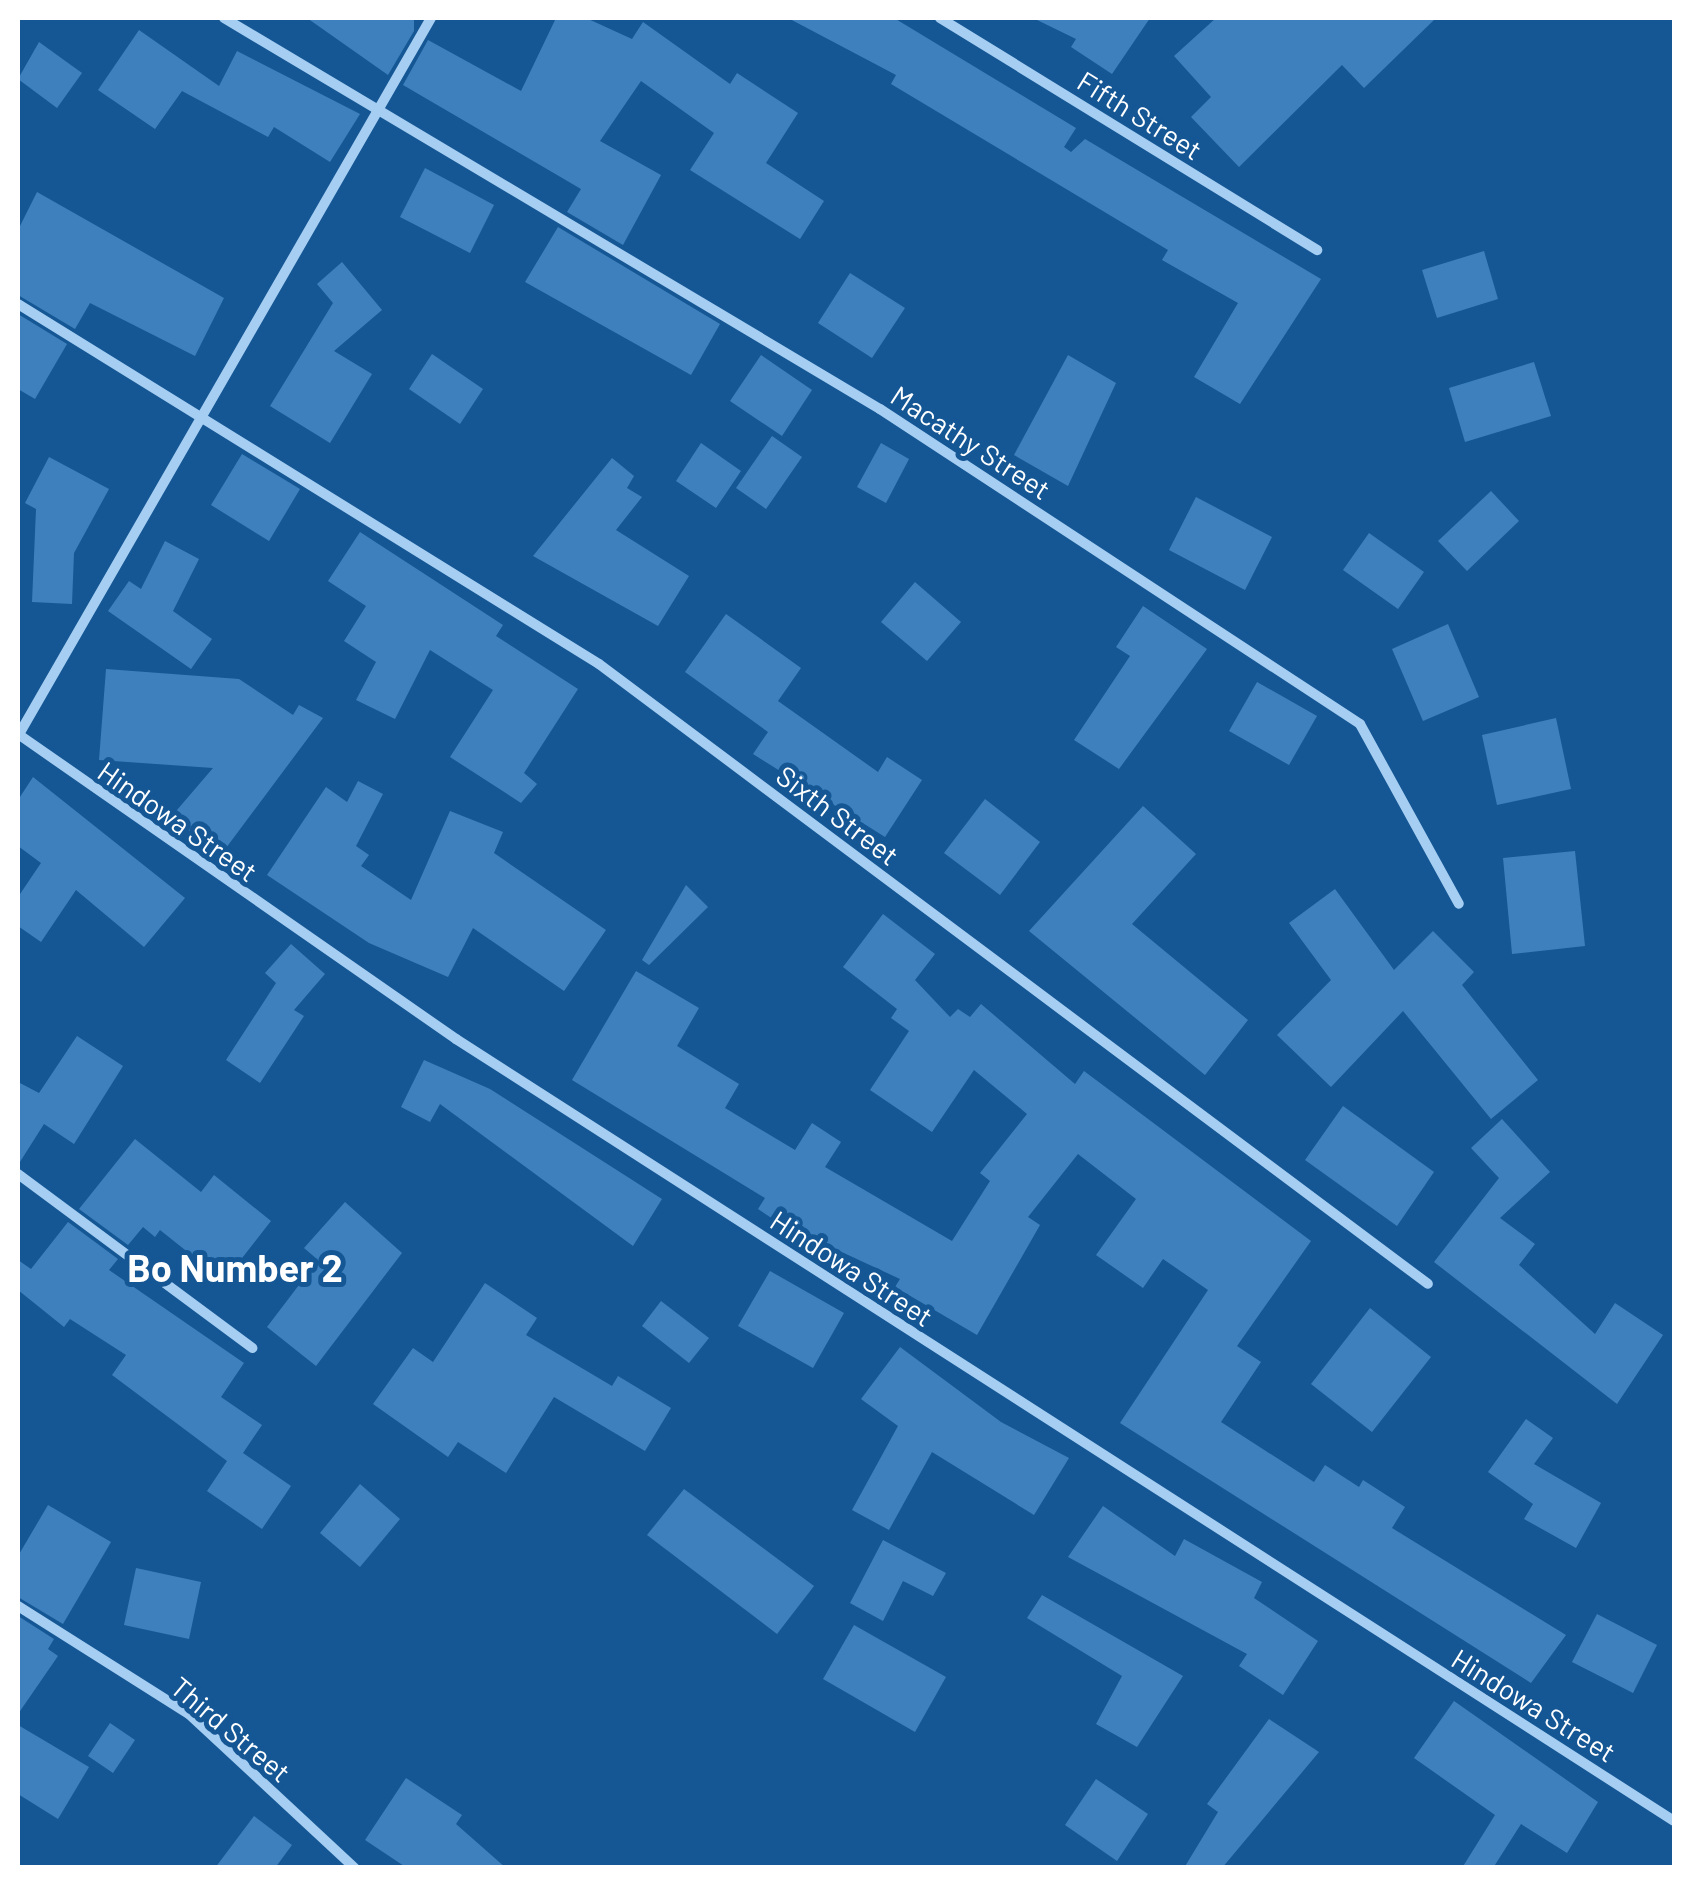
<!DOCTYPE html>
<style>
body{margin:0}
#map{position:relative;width:1692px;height:1885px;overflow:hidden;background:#155795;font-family:Barlow,sans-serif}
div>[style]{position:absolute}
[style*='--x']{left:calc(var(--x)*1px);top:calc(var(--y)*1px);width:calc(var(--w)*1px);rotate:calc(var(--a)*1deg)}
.building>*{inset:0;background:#3d80bd}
.street>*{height:10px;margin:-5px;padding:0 5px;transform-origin:5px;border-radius:5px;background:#a5cef2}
span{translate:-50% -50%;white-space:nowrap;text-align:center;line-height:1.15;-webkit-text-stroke:10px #155795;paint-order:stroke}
.street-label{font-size:28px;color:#fff}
.district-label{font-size:38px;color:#fff;font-weight:700}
.frame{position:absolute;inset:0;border:20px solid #fff;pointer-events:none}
</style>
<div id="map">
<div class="building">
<div style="clip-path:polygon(307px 18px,414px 18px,414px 31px,388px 75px)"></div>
<div style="clip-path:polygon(556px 18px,586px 18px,632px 39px,643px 22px,730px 84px,737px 73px,798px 113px,766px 163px,824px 201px,800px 239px,690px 170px,714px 133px,641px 81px,600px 141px,661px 175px,623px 245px,567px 212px,581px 189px,403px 85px,428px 40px,521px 91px)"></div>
<div style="clip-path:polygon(788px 18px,894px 18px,1076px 128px,1064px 147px,1071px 152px,1085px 139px,1321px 279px,1240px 404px,1194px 377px,1238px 303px,1162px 260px,1168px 250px,891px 84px,896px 75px)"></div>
<div style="clip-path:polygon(1033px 18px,1150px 18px,1112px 74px,1071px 47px,1076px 39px)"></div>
<div style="clip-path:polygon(1216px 18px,1436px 18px,1364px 88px,1342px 65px,1239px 167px,1191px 117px,1211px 97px,1174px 56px)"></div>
<div style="clip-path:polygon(139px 30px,219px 86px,237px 51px,360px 114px,330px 162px,274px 127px,268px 137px,182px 91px,155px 129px,98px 90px)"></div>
<div style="clip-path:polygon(39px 42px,82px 73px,57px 108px,18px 79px)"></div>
<div style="clip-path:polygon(425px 168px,494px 205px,470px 253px,400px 217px)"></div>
<div style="clip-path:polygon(37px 192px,224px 298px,195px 356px,90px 303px,75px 329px,18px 295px,18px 230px)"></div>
<div style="clip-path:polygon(558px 227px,720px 324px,691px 375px,525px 282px)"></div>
<div style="clip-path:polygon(1484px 251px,1498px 299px,1437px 318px,1422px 270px)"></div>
<div style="clip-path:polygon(342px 262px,382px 310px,334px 351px,372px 374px,330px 443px,270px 406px,333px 303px,317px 284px)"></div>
<div style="clip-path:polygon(850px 273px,905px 308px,872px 358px,818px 323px)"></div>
<div style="clip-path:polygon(18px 314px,67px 344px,35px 399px,18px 389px)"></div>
<div style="clip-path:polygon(432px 354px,483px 389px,460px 424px,409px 389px)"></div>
<div style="clip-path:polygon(761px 355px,812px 390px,782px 436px,730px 401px)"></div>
<div style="clip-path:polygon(1068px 355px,1116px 383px,1068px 486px,1014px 455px)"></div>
<div style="clip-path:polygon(1534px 362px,1551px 416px,1465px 442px,1449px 388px)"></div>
<div style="clip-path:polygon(772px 436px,802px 457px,766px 509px,736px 488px)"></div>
<div style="clip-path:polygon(701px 443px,741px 471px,716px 508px,676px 481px)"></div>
<div style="clip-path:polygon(881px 443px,909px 459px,886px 503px,857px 487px)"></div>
<div style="clip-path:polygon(242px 454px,300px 489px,269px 541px,211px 505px)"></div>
<div style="clip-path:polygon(49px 457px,109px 489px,74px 553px,72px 604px,32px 602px,36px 509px,25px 503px)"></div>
<div style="clip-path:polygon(612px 458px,634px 476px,627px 488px,642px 497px,616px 530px,689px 576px,658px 626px,533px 556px)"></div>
<div style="clip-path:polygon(1491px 491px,1519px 521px,1467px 571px,1438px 541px)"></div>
<div style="clip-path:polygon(1196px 497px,1272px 537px,1245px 590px,1169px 550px)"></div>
<div style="clip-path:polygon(360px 532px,503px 625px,496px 636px,578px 689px,524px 773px,537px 784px,521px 803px,450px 757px,493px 690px,430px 650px,395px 719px,356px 700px,376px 662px,344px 641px,366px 606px,328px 581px)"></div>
<div style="clip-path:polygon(1369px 533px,1424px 572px,1398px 609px,1343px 570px)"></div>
<div style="clip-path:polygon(165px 541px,199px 559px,173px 611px,212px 639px,191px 669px,108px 611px,129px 581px,141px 589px)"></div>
<div style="clip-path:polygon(915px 582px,961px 622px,927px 661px,881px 622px)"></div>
<div style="clip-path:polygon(1143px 606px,1207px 649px,1119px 769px,1074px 740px,1130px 656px,1116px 647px)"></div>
<div style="clip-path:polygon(726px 614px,801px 668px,778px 701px,878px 772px,887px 757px,922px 780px,885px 837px,753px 754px,768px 732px,685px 672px)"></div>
<div style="clip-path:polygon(1448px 624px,1479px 697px,1423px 721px,1392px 649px)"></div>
<div style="clip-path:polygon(106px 669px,239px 679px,293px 715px,299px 705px,323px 718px,226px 848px,212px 838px,206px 846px,171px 817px,213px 768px,99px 760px)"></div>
<div style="clip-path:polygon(1257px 682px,1317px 716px,1289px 765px,1229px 731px)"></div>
<div style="clip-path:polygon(1556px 718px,1571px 789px,1497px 805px,1482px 735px)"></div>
<div style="clip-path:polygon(33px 777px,185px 898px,144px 947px,76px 890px,41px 942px,18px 926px,18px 897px,41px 863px,18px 846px,18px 800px)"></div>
<div style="clip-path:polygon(358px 781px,383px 794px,356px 846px,369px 855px,361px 866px,411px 900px,450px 811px,503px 832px,494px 853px,606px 930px,564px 991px,473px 928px,448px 977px,369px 943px,267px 875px,326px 787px,347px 802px)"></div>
<div style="clip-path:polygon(985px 799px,1040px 842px,1000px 895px,944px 853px)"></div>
<div style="clip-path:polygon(1143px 806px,1196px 854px,1132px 924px,1248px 1020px,1205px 1075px,1029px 931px)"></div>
<div style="clip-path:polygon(1575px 851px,1585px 946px,1512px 954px,1503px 858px)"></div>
<div style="clip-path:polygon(686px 885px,708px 907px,649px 965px,642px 960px)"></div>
<div style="clip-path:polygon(1335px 889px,1394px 970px,1433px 931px,1474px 972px,1462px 985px,1538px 1080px,1491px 1119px,1403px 1011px,1331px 1087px,1277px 1035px,1331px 980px,1289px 923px)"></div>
<div style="clip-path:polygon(883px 914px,935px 954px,915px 980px,950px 1017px,958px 1009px,970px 1017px,981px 1004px,1075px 1084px,1084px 1071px,1311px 1241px,1237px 1346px,1261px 1362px,1221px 1422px,1314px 1482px,1325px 1465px,1359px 1487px,1363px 1480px,1405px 1507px,1392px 1528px,1566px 1635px,1531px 1683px,1120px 1423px,1208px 1290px,1163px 1259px,1143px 1288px,1096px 1255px,1136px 1199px,1078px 1154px,1028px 1217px,1040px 1225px,977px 1335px,895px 1287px,900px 1279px,779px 1223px,758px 1209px,765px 1198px,572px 1080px,636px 971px,699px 1008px,677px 1046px,739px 1084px,725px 1108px,795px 1150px,812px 1123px,841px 1142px,825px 1167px,952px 1241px,990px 1181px,980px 1173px,1027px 1114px,974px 1070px,932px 1132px,870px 1090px,909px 1031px,891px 1018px,897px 1009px,843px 967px)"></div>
<div style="clip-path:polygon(291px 944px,325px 974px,294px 1010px,304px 1016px,260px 1083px,226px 1060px,276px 983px,265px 973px)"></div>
<div style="clip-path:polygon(77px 1036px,123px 1066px,74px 1144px,44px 1124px,18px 1165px,18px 1082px,39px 1093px)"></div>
<div style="clip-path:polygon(424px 1060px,490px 1089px,662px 1199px,633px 1246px,440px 1104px,430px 1122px,401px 1107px)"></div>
<div style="clip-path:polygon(1343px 1106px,1434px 1172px,1397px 1226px,1305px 1160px)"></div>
<div style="clip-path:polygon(1502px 1119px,1550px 1172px,1500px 1218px,1535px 1244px,1519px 1265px,1595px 1334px,1615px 1303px,1663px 1335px,1617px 1404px,1434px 1262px,1499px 1178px,1471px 1148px)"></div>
<div style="clip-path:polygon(135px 1139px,201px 1192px,214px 1175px,271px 1221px,224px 1281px,160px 1230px,155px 1237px,143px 1227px,128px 1245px,79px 1209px)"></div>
<div style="clip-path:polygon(345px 1202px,402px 1253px,316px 1366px,267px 1327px,318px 1260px,304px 1248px)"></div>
<div style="clip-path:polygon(68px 1222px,118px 1259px,109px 1270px,244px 1363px,221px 1397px,262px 1425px,243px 1453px,291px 1486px,262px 1529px,207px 1491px,227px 1461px,112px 1375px,126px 1355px,70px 1319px,64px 1327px,18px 1290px,18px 1260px,31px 1269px)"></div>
<div style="clip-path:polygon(770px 1271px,844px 1313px,813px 1368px,738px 1326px)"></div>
<div style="clip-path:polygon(485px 1283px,537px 1318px,526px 1335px,612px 1386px,618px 1376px,671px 1408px,645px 1451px,554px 1397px,506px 1473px,458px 1442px,448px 1457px,373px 1404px,413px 1348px,433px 1362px)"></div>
<div style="clip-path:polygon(661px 1301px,709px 1338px,689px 1363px,642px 1326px)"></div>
<div style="clip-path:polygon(1370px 1308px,1431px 1357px,1372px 1432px,1311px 1384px)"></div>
<div style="clip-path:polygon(900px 1347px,1001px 1422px,1069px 1458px,1034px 1515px,932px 1452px,889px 1530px,852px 1510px,898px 1426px,861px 1399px)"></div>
<div style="clip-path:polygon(1526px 1419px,1553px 1438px,1534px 1464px,1601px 1503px,1576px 1548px,1524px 1519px,1533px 1504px,1488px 1472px)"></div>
<div style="clip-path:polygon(360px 1484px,400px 1519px,360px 1567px,320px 1533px)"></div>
<div style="clip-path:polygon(684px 1489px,814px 1586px,777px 1634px,647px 1535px)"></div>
<div style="clip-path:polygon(48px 1505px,111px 1542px,63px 1624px,18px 1597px,18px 1556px)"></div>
<div style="clip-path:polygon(1103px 1506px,1175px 1556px,1184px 1539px,1262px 1582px,1254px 1598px,1318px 1641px,1283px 1695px,1239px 1666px,1247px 1654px,1068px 1557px)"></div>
<div style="clip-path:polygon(883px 1540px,946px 1573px,933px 1596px,903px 1581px,883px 1621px,850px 1603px)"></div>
<div style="clip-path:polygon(136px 1568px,201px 1582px,189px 1639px,124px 1625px)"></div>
<div style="clip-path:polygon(1042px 1595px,1183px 1676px,1137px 1747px,1096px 1724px,1122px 1676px,1027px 1618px)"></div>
<div style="clip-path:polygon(1597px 1614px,1657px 1645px,1633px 1693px,1572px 1662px)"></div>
<div style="clip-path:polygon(18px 1616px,54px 1639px,48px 1649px,58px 1656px,18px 1714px)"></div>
<div style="clip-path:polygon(854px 1625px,946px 1677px,915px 1732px,823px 1679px)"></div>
<div style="clip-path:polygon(1454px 1701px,1598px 1802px,1567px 1853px,1521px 1824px,1493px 1868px,1462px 1868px,1495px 1815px,1414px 1758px)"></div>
<div style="clip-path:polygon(1269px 1719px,1319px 1752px,1222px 1868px,1184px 1868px,1218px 1812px,1207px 1804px)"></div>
<div style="clip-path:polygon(110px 1723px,135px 1740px,113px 1773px,88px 1756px)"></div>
<div style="clip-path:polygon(18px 1725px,89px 1767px,58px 1819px,18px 1794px)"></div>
<div style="clip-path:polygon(406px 1778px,462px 1815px,456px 1824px,506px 1868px,407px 1868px,365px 1840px)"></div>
<div style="clip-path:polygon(1096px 1779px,1148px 1814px,1117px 1861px,1065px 1825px)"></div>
<div style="clip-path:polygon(254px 1816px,292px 1845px,275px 1868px,215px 1868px)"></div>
</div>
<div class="street">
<div style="--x:224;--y:18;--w:764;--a:30.8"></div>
<div style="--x:880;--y:409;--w:574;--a:33.27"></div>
<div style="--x:1360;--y:724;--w:205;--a:61.2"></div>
<div style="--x:940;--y:18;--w:443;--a:31.6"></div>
<div style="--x:18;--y:304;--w:683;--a:31.78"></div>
<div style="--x:599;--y:664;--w:1035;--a:36.79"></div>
<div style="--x:18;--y:734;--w:534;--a:34.85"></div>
<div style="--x:456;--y:1039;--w:1447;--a:32.7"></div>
<div style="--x:18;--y:736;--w:828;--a:-60.09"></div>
<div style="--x:18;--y:1174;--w:292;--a:36.6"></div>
<div style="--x:18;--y:1606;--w:202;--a:32.3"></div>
<div style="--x:189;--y:1714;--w:226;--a:42.9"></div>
</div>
<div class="street-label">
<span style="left:1140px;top:115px;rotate:32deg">Fifth Street</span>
<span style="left:971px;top:442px;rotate:33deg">Macathy Street</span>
<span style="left:838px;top:815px;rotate:37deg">Sixth Street</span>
<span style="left:178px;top:821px;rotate:35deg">Hindowa Street</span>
<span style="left:852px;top:1268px;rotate:33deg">Hindowa Street</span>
<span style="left:1534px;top:1705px;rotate:32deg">Hindowa Street</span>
<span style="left:231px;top:1729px;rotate:40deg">Third Street</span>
</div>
<div class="district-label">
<span style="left:235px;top:1268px">Bo Number 2</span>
</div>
<div class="frame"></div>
</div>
